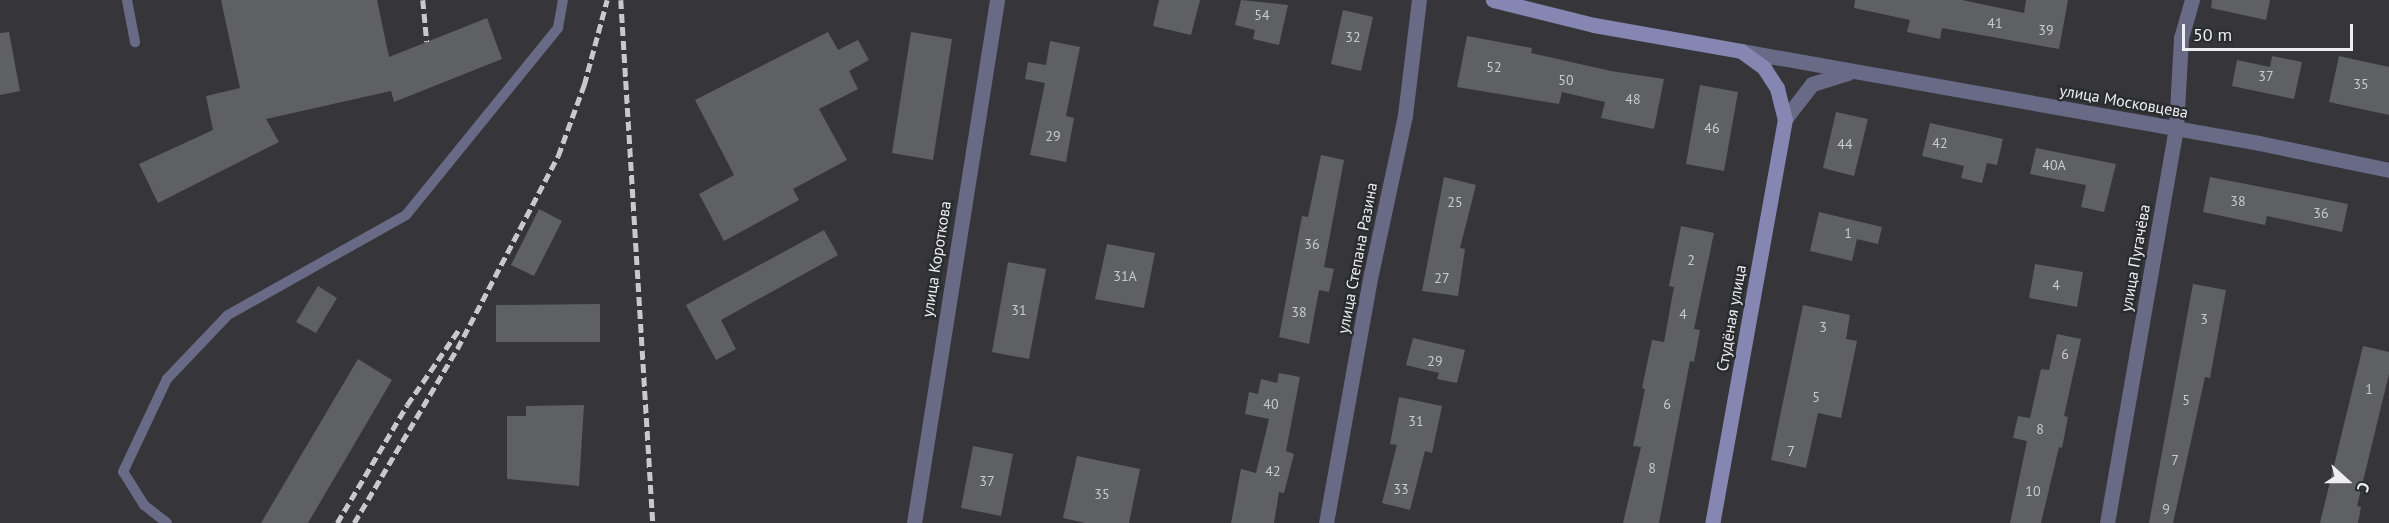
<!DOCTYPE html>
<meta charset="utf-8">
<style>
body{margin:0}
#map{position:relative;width:2389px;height:523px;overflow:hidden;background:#36363a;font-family:"PT Sans",sans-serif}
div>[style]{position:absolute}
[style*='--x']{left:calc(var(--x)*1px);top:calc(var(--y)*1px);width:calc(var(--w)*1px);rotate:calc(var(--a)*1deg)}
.building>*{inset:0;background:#5f6064}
.lane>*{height:10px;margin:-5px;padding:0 5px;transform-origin:5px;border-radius:5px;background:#696a86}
.street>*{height:15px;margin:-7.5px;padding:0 7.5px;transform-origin:7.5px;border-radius:7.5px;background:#696a86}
.secondary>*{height:15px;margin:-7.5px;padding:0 7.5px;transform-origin:7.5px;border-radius:7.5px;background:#8586b2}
.rail>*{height:4.5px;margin-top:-2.25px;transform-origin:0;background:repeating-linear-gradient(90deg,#c9c9cc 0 9px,transparent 0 13.5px)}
span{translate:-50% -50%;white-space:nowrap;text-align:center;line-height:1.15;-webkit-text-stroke:5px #2b2c30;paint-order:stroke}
.number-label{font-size:14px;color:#cacace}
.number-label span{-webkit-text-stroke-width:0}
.street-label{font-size:16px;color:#eeeef1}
.north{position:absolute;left:2317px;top:451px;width:60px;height:60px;-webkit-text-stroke:4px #2b2c30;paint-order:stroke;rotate:111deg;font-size:16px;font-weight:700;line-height:24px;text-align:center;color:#eeeef1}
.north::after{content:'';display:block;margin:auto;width:21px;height:27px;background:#eeeef1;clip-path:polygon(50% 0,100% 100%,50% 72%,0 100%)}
.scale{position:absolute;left:2182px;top:24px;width:171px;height:27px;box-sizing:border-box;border:3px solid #eeeef1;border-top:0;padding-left:8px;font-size:18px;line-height:21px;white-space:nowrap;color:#eeeef1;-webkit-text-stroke:4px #2b2c30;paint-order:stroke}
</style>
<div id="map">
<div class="building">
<div style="clip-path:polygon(221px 0,377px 0,389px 57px,487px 18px,502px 59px,394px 102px,391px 91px,266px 119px,279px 142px,158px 203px,139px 164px,213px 130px,206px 96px,240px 88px)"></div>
<div style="clip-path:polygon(1159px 0,1200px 0,1191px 35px,1153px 26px)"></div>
<div style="clip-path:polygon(1241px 0,1288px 5px,1279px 45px,1253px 39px,1255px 30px,1235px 25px)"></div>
<div style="clip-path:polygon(1855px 0,1962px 0,2024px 13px,2026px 0,2068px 0,2059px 49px,1942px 28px,1940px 39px,1907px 32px,1910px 20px,1854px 8px)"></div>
<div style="clip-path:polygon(2212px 0,2270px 0,2266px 20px,2211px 8px)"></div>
<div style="clip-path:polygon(1343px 10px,1373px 17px,1361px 71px,1331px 64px)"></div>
<div style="clip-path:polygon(9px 32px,20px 91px,0 95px,0 33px)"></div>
<div style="clip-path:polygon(828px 32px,838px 50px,858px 40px,869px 60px,849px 71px,858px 89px,819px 109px,847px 160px,793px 189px,799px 200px,724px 241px,699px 194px,734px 175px,695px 100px)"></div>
<div style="clip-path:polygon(911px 32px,952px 39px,933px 160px,892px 153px)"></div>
<div style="clip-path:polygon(1467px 36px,1532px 48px,1531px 53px,1611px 71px,1664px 79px,1654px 129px,1601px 118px,1605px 102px,1562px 92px,1559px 104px,1457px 87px)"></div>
<div style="clip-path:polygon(1050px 41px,1080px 47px,1066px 116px,1074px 118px,1066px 162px,1030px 155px,1045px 83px,1025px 79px,1028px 62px,1046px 65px)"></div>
<div style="clip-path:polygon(2272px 56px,2302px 62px,2294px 99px,2232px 86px,2237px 60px,2270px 67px)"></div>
<div style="clip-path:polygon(2339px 56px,2389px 67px,2389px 115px,2329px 102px)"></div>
<div style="clip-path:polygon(1700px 85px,1738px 92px,1724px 171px,1686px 164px)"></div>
<div style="clip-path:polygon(1836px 112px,1868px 119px,1854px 176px,1823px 168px)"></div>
<div style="clip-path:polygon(1930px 123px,2003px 139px,1997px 165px,1987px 163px,1982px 183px,1961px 178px,1964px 166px,1922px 156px)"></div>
<div style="clip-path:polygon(2036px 148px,2116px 164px,2104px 212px,2081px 207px,2086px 185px,2030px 174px)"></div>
<div style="clip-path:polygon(1321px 155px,1344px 160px,1324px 267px,1334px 269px,1329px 292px,1319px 290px,1309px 344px,1279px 337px,1302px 216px,1308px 217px)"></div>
<div style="clip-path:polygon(1444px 177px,1476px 185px,1460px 248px,1465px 249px,1458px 296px,1422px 291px)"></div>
<div style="clip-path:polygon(2210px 177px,2348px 204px,2342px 232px,2267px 216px,2265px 225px,2203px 212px)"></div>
<div style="clip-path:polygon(539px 209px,562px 221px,534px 276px,511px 265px)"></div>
<div style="clip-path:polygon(1819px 212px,1882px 227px,1878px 244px,1857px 239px,1852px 261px,1810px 251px)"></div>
<div style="clip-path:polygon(1681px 226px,1714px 233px,1694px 329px,1700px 330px,1694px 362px,1690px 361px,1659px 523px,1623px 523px,1641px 447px,1633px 446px,1645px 389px,1642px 388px,1652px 340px,1664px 342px,1674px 287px,1669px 286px)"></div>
<div style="clip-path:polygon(824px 230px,838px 255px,721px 320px,736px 349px,716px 360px,686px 305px)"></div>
<div style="clip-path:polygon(1107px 244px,1155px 253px,1144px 308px,1095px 299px)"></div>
<div style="clip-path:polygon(1008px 262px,1046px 269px,1029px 359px,992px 352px)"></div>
<div style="clip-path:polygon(2035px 264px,2083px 272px,2077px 307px,2029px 298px)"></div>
<div style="clip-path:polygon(2193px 284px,2226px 290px,2210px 378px,2205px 377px,2173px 523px,2149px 523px)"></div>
<div style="clip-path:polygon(318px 286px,337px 298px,316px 333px,296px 322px)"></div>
<div style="clip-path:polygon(600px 304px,600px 342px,496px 342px,496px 305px)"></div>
<div style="clip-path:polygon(1803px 305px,1850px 315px,1846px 339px,1857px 341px,1841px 418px,1818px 413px,1806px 468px,1771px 460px)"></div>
<div style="clip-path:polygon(2057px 334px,2081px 339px,2064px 416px,2068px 417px,2062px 448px,2059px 447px,2041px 523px,2010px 523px,2027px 441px,2013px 438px,2018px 416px,2030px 418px,2041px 369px,2049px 370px)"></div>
<div style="clip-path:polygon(1413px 338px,1465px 350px,1457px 383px,1437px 379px,1439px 373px,1406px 365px)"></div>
<div style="clip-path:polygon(2363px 346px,2389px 352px,2389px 374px,2357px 506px,2361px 507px,2358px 523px,2320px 523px)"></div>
<div style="clip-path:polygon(358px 359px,392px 380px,308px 523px,261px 523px)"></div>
<div style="clip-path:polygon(1279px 373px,1300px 377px,1286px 451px,1294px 454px,1284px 493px,1279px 492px,1274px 523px,1231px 523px,1241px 469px,1256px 473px,1269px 419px,1245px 414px,1249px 392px,1258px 394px,1261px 379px,1277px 383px)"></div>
<div style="clip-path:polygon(1399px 397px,1442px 406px,1432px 453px,1425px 451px,1410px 510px,1382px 503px,1397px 445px,1390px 444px)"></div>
<div style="clip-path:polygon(584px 405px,579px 486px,507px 479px,507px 416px,526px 416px,526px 406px)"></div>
<div style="clip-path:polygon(973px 446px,1013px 454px,1001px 516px,961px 508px)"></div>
<div style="clip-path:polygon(1077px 456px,1140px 469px,1129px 523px,1085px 523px,1063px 518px)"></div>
</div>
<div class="lane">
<div style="--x:127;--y:0;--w:43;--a:79.2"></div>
<div style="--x:167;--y:523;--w:29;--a:-142"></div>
<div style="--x:144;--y:505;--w:39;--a:-122"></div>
<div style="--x:123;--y:472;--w:103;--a:-64.7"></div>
<div style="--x:167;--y:379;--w:88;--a:-46.4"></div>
<div style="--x:228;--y:315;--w:204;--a:-29.3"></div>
<div style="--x:406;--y:215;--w:241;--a:-50.9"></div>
<div style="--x:558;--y:28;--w:28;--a:-80"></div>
</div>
<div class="street">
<div style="--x:1741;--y:51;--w:526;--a:10.07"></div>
<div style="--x:2259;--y:143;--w:133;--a:11.7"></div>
<div style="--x:1785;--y:119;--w:44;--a:-52.4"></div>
<div style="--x:1812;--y:84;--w:37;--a:-17"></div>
<div style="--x:914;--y:523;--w:530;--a:-80.98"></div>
<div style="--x:1326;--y:523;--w:253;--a:-79.8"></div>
<div style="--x:1371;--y:274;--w:163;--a:-77.9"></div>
<div style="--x:1405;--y:115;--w:116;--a:-83.1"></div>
<div style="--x:2107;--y:523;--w:401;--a:-80.1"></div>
<div style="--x:2176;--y:128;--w:90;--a:-86.8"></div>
<div style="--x:2181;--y:38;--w:40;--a:-74"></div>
</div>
<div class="secondary">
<div style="--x:1493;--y:0;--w:104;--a:13.9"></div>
<div style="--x:1594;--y:25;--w:149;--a:10"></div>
<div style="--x:1741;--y:51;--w:29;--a:36"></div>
<div style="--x:1764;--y:68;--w:24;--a:57"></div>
<div style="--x:1777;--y:88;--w:32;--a:76"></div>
<div style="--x:1785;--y:119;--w:411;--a:100.2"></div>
</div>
<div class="rail">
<div style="--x:423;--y:0;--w:42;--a:84.6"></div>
<div style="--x:621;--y:0;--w:524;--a:86.5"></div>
<div style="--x:337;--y:523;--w:137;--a:-59.3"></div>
<div style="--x:407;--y:405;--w:93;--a:-55.5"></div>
<div style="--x:354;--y:523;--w:202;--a:-59.4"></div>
<div style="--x:457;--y:349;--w:218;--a:-62.4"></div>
<div style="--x:558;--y:156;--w:76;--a:-69.9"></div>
<div style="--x:584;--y:85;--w:88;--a:-74.9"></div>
</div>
<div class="number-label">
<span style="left:1262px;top:15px">54</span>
<span style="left:1995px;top:23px">41</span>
<span style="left:2046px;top:30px">39</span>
<span style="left:1353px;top:37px">32</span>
<span style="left:1494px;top:67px">52</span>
<span style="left:2266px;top:76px">37</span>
<span style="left:1566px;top:80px">50</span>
<span style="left:2361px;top:84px">35</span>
<span style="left:1633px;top:99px">48</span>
<span style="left:1712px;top:128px">46</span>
<span style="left:1053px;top:136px">29</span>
<span style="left:1940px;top:143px">42</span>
<span style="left:1845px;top:144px">44</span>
<span style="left:2054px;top:165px">40А</span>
<span style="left:2238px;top:201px">38</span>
<span style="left:1455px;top:202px">25</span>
<span style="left:2321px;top:213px">36</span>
<span style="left:1848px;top:233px">1</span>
<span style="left:1312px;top:244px">36</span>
<span style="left:1691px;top:260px">2</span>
<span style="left:1125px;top:276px">31А</span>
<span style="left:1442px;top:278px">27</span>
<span style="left:2056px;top:285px">4</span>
<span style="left:1019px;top:310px">31</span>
<span style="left:1299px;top:312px">38</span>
<span style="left:1683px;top:314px">4</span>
<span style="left:2204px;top:319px">3</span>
<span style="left:1823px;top:327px">3</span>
<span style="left:2065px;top:354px">6</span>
<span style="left:1435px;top:361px">29</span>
<span style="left:2369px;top:389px">1</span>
<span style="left:1816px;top:397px">5</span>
<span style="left:2186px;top:400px">5</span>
<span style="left:1271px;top:404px">40</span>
<span style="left:1667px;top:404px">6</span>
<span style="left:1416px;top:421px">31</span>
<span style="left:2040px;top:429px">8</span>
<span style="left:1791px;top:451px">7</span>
<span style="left:2175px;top:460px">7</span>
<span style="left:1652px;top:468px">8</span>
<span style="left:1273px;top:471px">42</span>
<span style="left:987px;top:481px">37</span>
<span style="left:1401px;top:489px">33</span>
<span style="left:2033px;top:491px">10</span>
<span style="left:1102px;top:494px">35</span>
<span style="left:2166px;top:509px">9</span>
</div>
<div class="street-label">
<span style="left:2124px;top:101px;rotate:10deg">улица Московцева</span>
<span style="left:1357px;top:258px;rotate:-79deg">улица Степана Разина</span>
<span style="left:2135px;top:258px;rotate:-80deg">улица Пугачёва</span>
<span style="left:936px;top:259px;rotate:-81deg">улица Короткова</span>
<span style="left:1731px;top:318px;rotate:-80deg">Студёная улица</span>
</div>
<div class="north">С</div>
<div class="scale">50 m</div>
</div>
